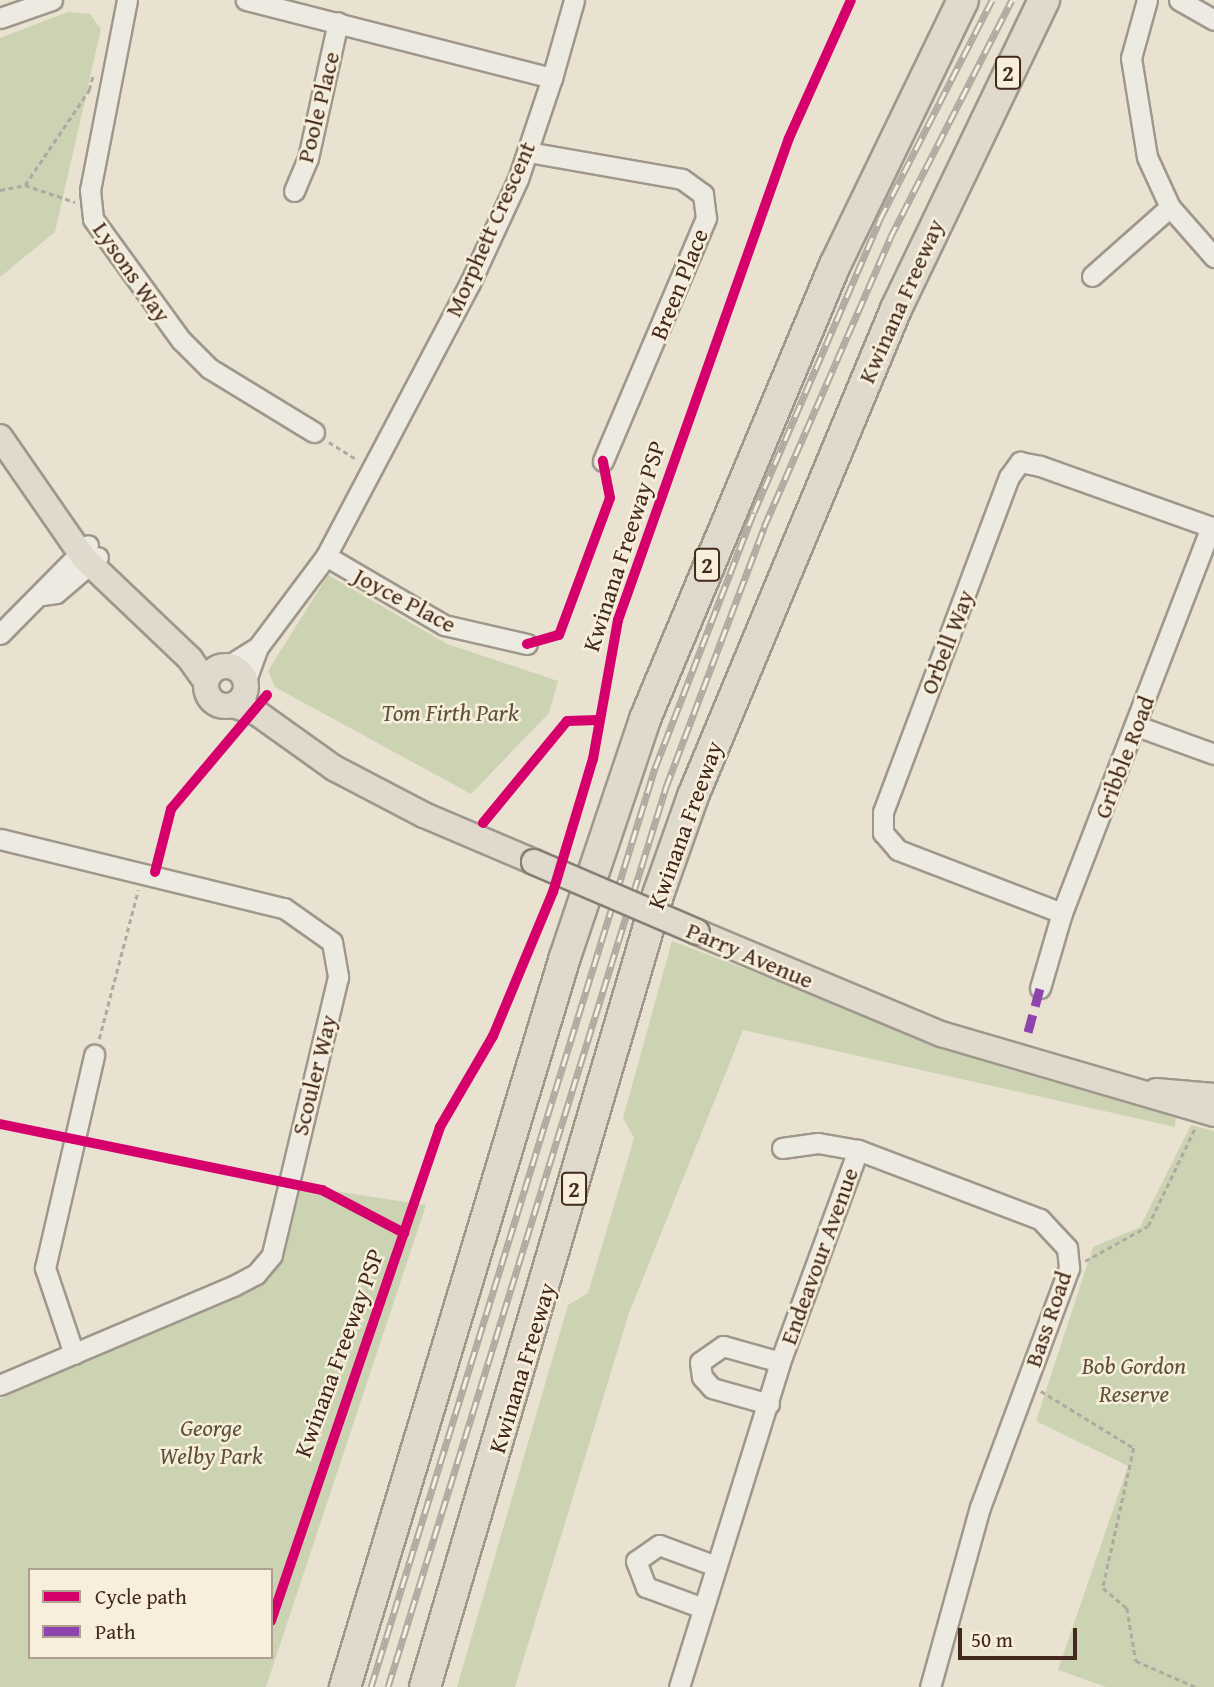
<!DOCTYPE html>
<style>
body{margin:0}
#map{position:relative;width:1214px;height:1687px;overflow:hidden;background:#e9e2d1;font-family:"Gentium Book Plus",serif}
div>[style]{position:absolute}
[style*='--x']{left:calc(var(--x)*1px);top:calc(var(--y)*1px);width:calc(var(--w)*1px);rotate:calc(var(--a)*1deg)}
.green>*{inset:0;background:#ccd3b3}
.path>*{height:2.5px;margin-top:-1.25px;transform-origin:0;background:repeating-linear-gradient(90deg,#afa9a1 0 5px,transparent 0 8.5px)}
.roads{filter:drop-shadow(2px 0 #9f978c) drop-shadow(-2px 0 #9f978c) drop-shadow(0 2px #9f978c) drop-shadow(0 -2px #9f978c)}
.minor>*{height:19px;margin:-9.5px;padding:0 9.5px;transform-origin:9.5px;border-radius:9.5px;background:#edeae1}
.major>*{height:24px;margin:-12px;padding:0 12px;transform-origin:12px;border-radius:12px;background:#e0dacc}
.major>.ring{margin:-12px;padding:0;box-sizing:content-box;background:none;border:24px solid #e0dacc;border-radius:50%}
.highway>*{height:30px;margin:-15px;padding:0 15px;transform-origin:15px;border-radius:15px;background:#e0dacc}
.rail>*{height:7px;margin-top:-3.5px;transform-origin:0;background:repeating-linear-gradient(90deg,#f7efdb 0 13px,#afa9a1 0 26px);box-sizing:border-box;border-block:2px solid #afa9a1}
.bridges{filter:drop-shadow(2px 0 #877e75) drop-shadow(-2px 0 #877e75) drop-shadow(0 2px #877e75) drop-shadow(0 -2px #877e75)}
.major-bridge>*{height:24px;margin:-12px;padding:0 12px;transform-origin:12px;border-radius:12px;background:#e0dacc}
.quiet>*{height:9px;margin-top:-4.5px;transform-origin:0;background:repeating-linear-gradient(90deg,#8e44ad 0 18px,transparent 0 27px)}
.cycleway>*{height:10px;margin:-5px;padding:0 5px;transform-origin:5px;border-radius:5px;background:#d6006c}
span{translate:-50% -50%;white-space:nowrap;text-align:center;line-height:1.15;-webkit-text-stroke:5px #f7efdb;paint-order:stroke}
.shield-label span{padding:2px 5px;background:#f7efdb;border:2px solid;border-radius:5px;-webkit-text-stroke-width:0}
.shield-label{font-size:23px;color:#42281d;font-weight:700}
.street-label{font-size:24px;color:#42281d}
.park-label{font-size:24px;color:#5f503c;font-style:italic}
.legend{position:absolute;left:28px;top:1568px;width:245px;height:91px;box-sizing:border-box;background:#f7efdb;border:2px solid #af9f8f;margin:0;padding:9px 12px;list-style:none;font-size:21px;color:#42281d}
.legend li{display:flex;align-items:center;gap:14px;height:35px}
.legend b{width:35px;border:2px solid #af9f8f}
.scale{position:absolute;left:958px;top:1628px;width:119px;height:32px;box-sizing:border-box;border:4px solid #42281d;border-top:0;padding-left:9px;font-size:21px;line-height:24px;white-space:nowrap;color:#42281d;-webkit-text-stroke:5px #f7efdb;paint-order:stroke}
</style>
<div id="map">
<div class="green">
<div style="clip-path:polygon(68px 12px,90px 14px,101px 29px,55px 232px,0 277px,0 38px)"></div>
<div style="clip-path:polygon(328px 575px,447px 644px,558px 681px,549px 713px,471px 794px,275px 687px,268px 671px)"></div>
<div style="clip-path:polygon(672px 941px,1005px 1068px,1176px 1117px,1175px 1127px,743px 1030px,629px 1313px,515px 1687px,457px 1687px,568px 1305px,588px 1293px,634px 1138px,623px 1118px)"></div>
<div style="clip-path:polygon(1191px 1125px,1214px 1131px,1214px 1687px,1106px 1687px,1058px 1670px,1128px 1466px,1036px 1421px,1093px 1247px,1140px 1227px)"></div>
<div style="clip-path:polygon(evenodd,294px 1185px,426px 1205px,266px 1687px,0 1687px,0 1399px,274px 1272px,294px 1185px,30px 1570px,271px 1570px,271px 1657px,30px 1657px,30px 1570px)"></div>
</div>
<div class="path">
<div style="--x:25;--y:185;--w:53;--a:18.8"></div>
<div style="--x:0;--y:190;--w:25;--a:-11"></div>
<div style="--x:25;--y:185;--w:115;--a:-56"></div>
<div style="--x:89;--y:90;--w:16;--a:-75"></div>
<div style="--x:329;--y:442;--w:32;--a:32"></div>
<div style="--x:99;--y:1039;--w:154;--a:-75.3"></div>
<div style="--x:1085;--y:1261;--w:72;--a:-29.1"></div>
<div style="--x:1148;--y:1226;--w:109;--a:-64.4"></div>
<div style="--x:1041;--y:1391;--w:109;--a:31.5"></div>
<div style="--x:1134;--y:1448;--w:143;--a:102.5"></div>
<div style="--x:1103;--y:1588;--w:31;--a:40"></div>
<div style="--x:1127;--y:1608;--w:54;--a:80.4"></div>
<div style="--x:1136;--y:1661;--w:65;--a:23.4"></div>
</div>
<div class="roads">
<div class="minor">
<div style="--x:127;--y:0;--w:194;--a:101"></div>
<div style="--x:90;--y:190;--w:29;--a:84"></div>
<div style="--x:93;--y:219;--w:150;--a:54"></div>
<div style="--x:181;--y:340;--w:40;--a:45"></div>
<div style="--x:209;--y:368;--w:123;--a:31.4"></div>
<div style="--x:1147;--y:0;--w:60;--a:105.4"></div>
<div style="--x:1131;--y:58;--w:100;--a:80.8"></div>
<div style="--x:1147;--y:157;--w:55;--a:65.3"></div>
<div style="--x:1170;--y:207;--w:67;--a:48.7"></div>
<div style="--x:1179;--y:0;--w:40;--a:29.7"></div>
<div style="--x:0;--y:18;--w:55;--a:-19.1"></div>
<div style="--x:552;--y:78;--w:81;--a:-74.2"></div>
<div style="--x:528;--y:152;--w:156;--a:9.9"></div>
<div style="--x:682;--y:179;--w:26;--a:36"></div>
<div style="--x:703;--y:194;--w:24;--a:83"></div>
<div style="--x:706;--y:218;--w:264;--a:113"></div>
<div style="--x:294;--y:191;--w:36;--a:-67"></div>
<div style="--x:308;--y:158;--w:139;--a:-77.6"></div>
<div style="--x:1092;--y:276;--w:104;--a:-41.5"></div>
<div style="--x:326;--y:556;--w:137;--a:30.3"></div>
<div style="--x:444;--y:625;--w:85;--a:12.9"></div>
<div style="--x:42;--y:595;--w:14;--a:-8"></div>
<div style="--x:56;--y:593;--w:55;--a:-40.6"></div>
<div style="--x:0;--y:634;--w:125;--a:-45.3"></div>
<div style="--x:229;--y:665;--w:34;--a:-32"></div>
<div style="--x:246;--y:680;--w:35;--a:-70"></div>
<div style="--x:258;--y:647;--w:114;--a:-53.2"></div>
<div style="--x:326;--y:556;--w:309;--a:-62.2"></div>
<div style="--x:470;--y:283;--w:115;--a:-65.2"></div>
<div style="--x:518;--y:179;--w:107;--a:-71.4"></div>
<div style="--x:552;--y:78;--w:316;--a:-165.7"></div>
<div style="--x:1137;--y:726;--w:82;--a:20"></div>
<div style="--x:0;--y:839;--w:292;--a:13.7"></div>
<div style="--x:284;--y:908;--w:59;--a:35.3"></div>
<div style="--x:332;--y:942;--w:36;--a:80"></div>
<div style="--x:338;--y:977;--w:286;--a:103.4"></div>
<div style="--x:272;--y:1255;--w:25;--a:130"></div>
<div style="--x:256;--y:1274;--w:26;--a:152"></div>
<div style="--x:233;--y:1286;--w:253;--a:157"></div>
<div style="--x:1062;--y:913;--w:176;--a:-159"></div>
<div style="--x:898;--y:850;--w:23;--a:-131"></div>
<div style="--x:883;--y:833;--w:21;--a:-90"></div>
<div style="--x:883;--y:812;--w:358;--a:-69.4"></div>
<div style="--x:1009;--y:477;--w:19;--a:-54"></div>
<div style="--x:1020;--y:462;--w:20;--a:11"></div>
<div style="--x:1040;--y:466;--w:185;--a:19.6"></div>
<div style="--x:1040;--y:988;--w:78;--a:-73.7"></div>
<div style="--x:1062;--y:913;--w:414;--a:-68.9"></div>
<div style="--x:782;--y:1148;--w:36;--a:-8"></div>
<div style="--x:818;--y:1143;--w:41;--a:9.9"></div>
<div style="--x:858;--y:1150;--w:195;--a:20.8"></div>
<div style="--x:1040;--y:1219;--w:40;--a:47"></div>
<div style="--x:1067;--y:1248;--w:20;--a:84"></div>
<div style="--x:1069;--y:1268;--w:255;--a:110.4"></div>
<div style="--x:980;--y:1507;--w:187;--a:105.5"></div>
<div style="--x:74;--y:1354;--w:91;--a:-108.6"></div>
<div style="--x:45;--y:1268;--w:219;--a:-77"></div>
<div style="--x:769;--y:1404;--w:59;--a:-164.3"></div>
<div style="--x:712;--y:1388;--w:15;--a:-132"></div>
<div style="--x:702;--y:1377;--w:15;--a:-98"></div>
<div style="--x:700;--y:1362;--w:28;--a:-35"></div>
<div style="--x:723;--y:1346;--w:59;--a:15.7"></div>
<div style="--x:703;--y:1608;--w:61;--a:-159.8"></div>
<div style="--x:646;--y:1587;--w:28;--a:-111"></div>
<div style="--x:636;--y:1561;--w:28;--a:-35"></div>
<div style="--x:659;--y:1545;--w:61;--a:20.2"></div>
<div style="--x:679;--y:1687;--w:340;--a:-72.7"></div>
<div style="--x:780;--y:1362;--w:226;--a:-69.8"></div>
</div>
<div class="major">
<div style="--x:0;--y:437;--w:146;--a:55.3"></div>
<div style="--x:83;--y:557;--w:148;--a:43.6"></div>
<div style="--x:190;--y:659;--w:28;--a:55"></div>
<div class="ring" style="left:206px;top:666px;width:16px;height:16px"></div>
<div style="--x:233;--y:705;--w:25;--a:18"></div>
<div style="--x:257;--y:713;--w:95;--a:35.5"></div>
<div style="--x:334;--y:768;--w:102;--a:27.6"></div>
<div style="--x:424;--y:815;--w:120;--a:23.1"></div>
<div style="--x:697;--y:932;--w:264;--a:22.7"></div>
<div style="--x:941;--y:1034;--w:284;--a:16.3"></div>
<div style="--x:1156;--y:1091;--w:58;--a:4.9"></div>
</div>
<div class="highway">
<div style="--x:345;--y:1687;--w:762;--a:-73.23"></div>
<div style="--x:565;--y:957;--w:251;--a:-71.4"></div>
<div style="--x:645;--y:719;--w:492;--a:-67.3"></div>
<div style="--x:835;--y:265;--w:294;--a:-64.2"></div>
<div style="--x:425;--y:1687;--w:829;--a:-73.6"></div>
<div style="--x:659;--y:892;--w:102;--a:-70.5"></div>
<div style="--x:693;--y:796;--w:528;--a:-67.37"></div>
<div style="--x:896;--y:309;--w:343;--a:-64.4"></div>
</div>
</div>
<div class="rail">
<div style="--x:371;--y:1687;--w:962;--a:-72.83"></div>
<div style="--x:655;--y:768;--w:274;--a:-68.9"></div>
<div style="--x:754;--y:512;--w:319;--a:-66.7"></div>
<div style="--x:880;--y:219;--w:246;--a:-62.9"></div>
<div style="--x:388;--y:1687;--w:942;--a:-72.83"></div>
<div style="--x:666;--y:787;--w:278;--a:-69.3"></div>
<div style="--x:764;--y:527;--w:315;--a:-66.4"></div>
<div style="--x:890;--y:238;--w:267;--a:-62.9"></div>
</div>
<div class="bridges">
<div class="major-bridge">
<div style="--x:534;--y:862;--w:177;--a:23.2"></div>
</div>
</div>
<div class="quiet">
<div style="--x:1028;--y:1032;--w:46;--a:-74.7"></div>
</div>
<div class="cycleway">
<div style="--x:527;--y:644;--w:33;--a:-16"></div>
<div style="--x:559;--y:635;--w:146;--a:-69.6"></div>
<div style="--x:610;--y:498;--w:38;--a:-101"></div>
<div style="--x:483;--y:823;--w:132;--a:-50.5"></div>
<div style="--x:567;--y:721;--w:31;--a:-2"></div>
<div style="--x:155;--y:872;--w:65;--a:-75.7"></div>
<div style="--x:171;--y:809;--w:149;--a:-49.9"></div>
<div style="--x:0;--y:1124;--w:329;--a:11.6"></div>
<div style="--x:322;--y:1190;--w:93;--a:27.7"></div>
<div style="--x:271;--y:1621;--w:522;--a:-71.11"></div>
<div style="--x:440;--y:1127;--w:105;--a:-59.8"></div>
<div style="--x:493;--y:1036;--w:156;--a:-67.4"></div>
<div style="--x:553;--y:892;--w:139;--a:-73.3"></div>
<div style="--x:593;--y:759;--w:141;--a:-79.8"></div>
<div style="--x:618;--y:620;--w:511;--a:-70.47"></div>
<div style="--x:789;--y:138;--w:151;--a:-65.8"></div>
</div>
<div class="shield-label">
<span style="left:1008px;top:73px">2</span>
<span style="left:707px;top:565px">2</span>
<span style="left:574px;top:1189px">2</span>
</div>
<div class="street-label">
<span style="left:318px;top:107px;rotate:-76deg">Poole Place</span>
<span style="left:490px;top:229px;rotate:-66deg">Morphett Crescent</span>
<span style="left:132px;top:272px;rotate:55deg">Lysons Way</span>
<span style="left:679px;top:284px;rotate:-68deg">Breen Place</span>
<span style="left:901px;top:301px;rotate:-66deg">Kwinana Freeway</span>
<span style="left:624px;top:546px;rotate:-72deg">Kwinana Freeway PSP</span>
<span style="left:405px;top:600px;rotate:28deg">Joyce Place</span>
<span style="left:947px;top:642px;rotate:-69deg">Orbell Way</span>
<span style="left:1124px;top:757px;rotate:-69deg">Gribble Road</span>
<span style="left:685px;top:825px;rotate:-70deg">Kwinana Freeway</span>
<span style="left:750px;top:955px;rotate:23deg">Parry Avenue</span>
<span style="left:314px;top:1075px;rotate:-76deg">Scouler Way</span>
<span style="left:819px;top:1256px;rotate:-70deg">Endeavour Avenue</span>
<span style="left:1048px;top:1319px;rotate:-71deg">Bass Road</span>
<span style="left:339px;top:1353px;rotate:-70deg">Kwinana Freeway PSP</span>
<span style="left:522px;top:1368px;rotate:-73deg">Kwinana Freeway</span>
</div>
<div class="park-label">
<span style="left:450px;top:713px">Tom Firth Park</span>
<span style="left:1134px;top:1380px">Bob Gordon<br>Reserve</span>
<span style="left:211px;top:1442px">George<br>Welby Park</span>
</div>
<ul class="legend">
<li><b style="height:9px;background:#d6006c"></b>Cycle path</li>
<li><b style="height:9px;background:#8e44ad"></b>Path</li>
</ul>
<div class="scale">50 m</div>
</div>
